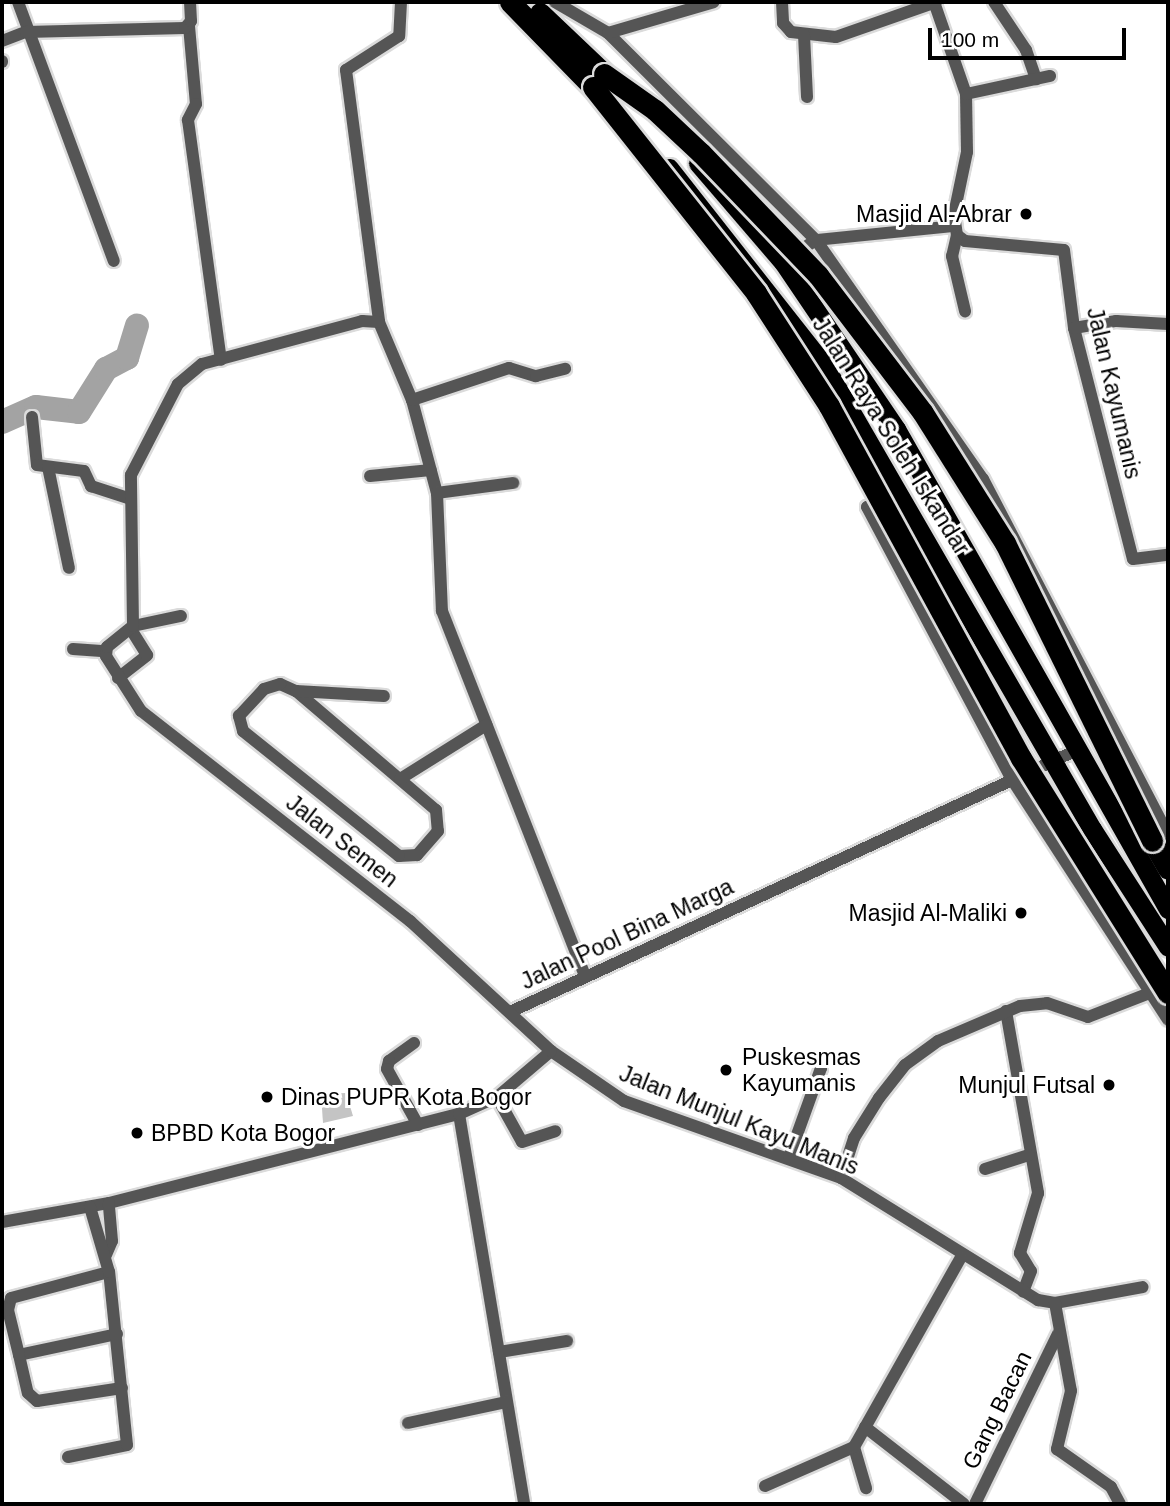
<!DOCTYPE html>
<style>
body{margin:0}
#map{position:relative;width:1170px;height:1506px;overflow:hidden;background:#fff;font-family:Arial,sans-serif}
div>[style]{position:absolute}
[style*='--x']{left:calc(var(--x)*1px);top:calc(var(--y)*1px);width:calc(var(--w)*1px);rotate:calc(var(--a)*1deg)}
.river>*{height:24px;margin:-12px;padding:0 12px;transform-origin:12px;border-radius:12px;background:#a3a3a3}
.building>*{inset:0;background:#c4c4c4}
.roads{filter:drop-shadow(2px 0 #dbdbdb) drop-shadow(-2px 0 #dbdbdb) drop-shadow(0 2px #dbdbdb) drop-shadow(0 -2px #dbdbdb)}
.minor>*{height:12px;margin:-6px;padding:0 6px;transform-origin:6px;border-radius:6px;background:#555}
.trunk>*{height:19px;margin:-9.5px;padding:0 9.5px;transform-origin:9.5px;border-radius:9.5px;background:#000}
.motorway>*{height:21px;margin:-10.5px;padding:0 10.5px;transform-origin:10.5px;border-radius:10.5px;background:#000}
.bridges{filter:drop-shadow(2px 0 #dbdbdb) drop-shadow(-2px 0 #dbdbdb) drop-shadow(0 2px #dbdbdb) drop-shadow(0 -2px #dbdbdb)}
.motorway-bridge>*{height:21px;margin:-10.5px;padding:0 10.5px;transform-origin:10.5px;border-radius:10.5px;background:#000}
.dots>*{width:19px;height:19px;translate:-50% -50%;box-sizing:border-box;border:4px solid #fff;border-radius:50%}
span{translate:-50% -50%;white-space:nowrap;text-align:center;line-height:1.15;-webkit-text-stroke:6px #fff;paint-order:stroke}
.poi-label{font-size:23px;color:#000}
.right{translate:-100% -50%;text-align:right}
.left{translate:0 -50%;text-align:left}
.street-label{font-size:23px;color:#000}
.frame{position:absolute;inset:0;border:4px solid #000;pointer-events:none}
.scale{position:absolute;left:928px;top:28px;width:198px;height:32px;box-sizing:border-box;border:4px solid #000;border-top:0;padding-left:9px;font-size:21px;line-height:24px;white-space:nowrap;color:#000;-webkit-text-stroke:5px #fff;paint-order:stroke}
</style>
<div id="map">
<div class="river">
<div style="--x:2;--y:422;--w:37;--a:-24"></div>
<div style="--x:36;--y:407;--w:43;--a:6.6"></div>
<div style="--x:79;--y:412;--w:51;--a:-57.9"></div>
<div style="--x:106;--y:369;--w:24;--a:-28"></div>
<div style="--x:127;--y:358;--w:34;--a:-73"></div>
</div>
<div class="building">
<div style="clip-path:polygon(346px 1093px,353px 1116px,323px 1123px,321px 1094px)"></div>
</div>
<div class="roads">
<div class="minor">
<div style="--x:18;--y:2;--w:276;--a:69.7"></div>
<div style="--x:401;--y:2;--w:34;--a:93"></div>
<div style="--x:399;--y:36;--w:63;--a:147.3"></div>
<div style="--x:346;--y:70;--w:254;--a:82.5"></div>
<div style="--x:379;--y:322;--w:85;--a:67.1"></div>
<div style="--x:412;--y:400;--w:96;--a:75"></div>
<div style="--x:437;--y:493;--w:118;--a:87.6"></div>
<div style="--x:442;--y:611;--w:392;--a:68.6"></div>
<div style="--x:555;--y:2;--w:61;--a:30.3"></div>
<div style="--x:608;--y:33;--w:293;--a:44.9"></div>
<div style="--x:816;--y:240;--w:292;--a:55.1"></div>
<div style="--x:983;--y:479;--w:401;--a:62.5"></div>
<div style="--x:782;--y:2;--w:21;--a:87"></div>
<div style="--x:783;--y:23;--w:12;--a:48"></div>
<div style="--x:791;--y:32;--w:45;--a:6.3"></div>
<div style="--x:836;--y:37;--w:106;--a:-19.3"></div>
<div style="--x:934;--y:2;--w:97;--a:70.8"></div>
<div style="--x:966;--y:94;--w:58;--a:89"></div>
<div style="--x:967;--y:152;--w:63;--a:101.8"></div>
<div style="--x:954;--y:214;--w:21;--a:82"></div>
<div style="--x:957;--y:235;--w:10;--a:37"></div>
<div style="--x:965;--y:241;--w:99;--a:5.2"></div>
<div style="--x:1064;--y:250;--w:79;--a:82.7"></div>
<div style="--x:1074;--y:328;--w:238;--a:75.7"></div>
<div style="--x:1133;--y:559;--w:35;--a:-7"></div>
<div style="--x:994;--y:2;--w:58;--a:56.3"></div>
<div style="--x:1026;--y:50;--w:31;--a:71"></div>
<div style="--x:189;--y:26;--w:78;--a:84.9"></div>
<div style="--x:196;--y:104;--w:18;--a:117"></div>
<div style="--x:188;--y:120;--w:242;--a:82.2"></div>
<div style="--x:608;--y:33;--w:110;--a:-16.3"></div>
<div style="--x:804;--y:35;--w:62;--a:87.2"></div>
<div style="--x:2;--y:41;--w:26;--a:-21"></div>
<div style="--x:26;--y:32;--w:159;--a:-1.4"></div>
<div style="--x:185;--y:28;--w:9;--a:-49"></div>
<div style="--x:191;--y:21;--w:19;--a:-93"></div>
<div style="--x:2;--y:61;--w:1;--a:90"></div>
<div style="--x:966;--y:94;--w:86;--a:-12.1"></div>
<div style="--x:957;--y:235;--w:22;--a:103"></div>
<div style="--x:952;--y:256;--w:57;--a:76.7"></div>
<div style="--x:792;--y:256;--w:29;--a:-34"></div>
<div style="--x:816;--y:240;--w:139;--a:-5.8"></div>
<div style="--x:1074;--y:328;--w:43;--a:-9.5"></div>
<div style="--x:1116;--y:321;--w:52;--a:3.3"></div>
<div style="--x:412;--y:400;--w:102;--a:-18.3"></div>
<div style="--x:509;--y:368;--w:28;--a:17"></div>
<div style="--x:536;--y:376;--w:30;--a:-14"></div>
<div style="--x:32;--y:417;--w:48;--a:84.1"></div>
<div style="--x:37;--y:465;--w:47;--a:7.3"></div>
<div style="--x:84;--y:471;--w:17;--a:65"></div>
<div style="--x:91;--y:486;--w:42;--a:18"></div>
<div style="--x:48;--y:467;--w:103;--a:78.3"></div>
<div style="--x:370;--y:476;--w:61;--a:-5.6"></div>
<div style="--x:437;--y:493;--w:77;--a:-7.5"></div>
<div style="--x:887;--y:500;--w:21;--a:161"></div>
<div style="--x:867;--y:507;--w:307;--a:62"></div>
<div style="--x:1011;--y:778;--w:288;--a:57"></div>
<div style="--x:133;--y:626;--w:49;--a:-11.8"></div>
<div style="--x:73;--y:649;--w:32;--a:4"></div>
<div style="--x:118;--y:678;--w:37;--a:-38"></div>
<div style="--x:147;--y:655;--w:31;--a:-122"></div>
<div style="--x:280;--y:684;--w:17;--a:24"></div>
<div style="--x:296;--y:691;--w:184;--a:40.4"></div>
<div style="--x:436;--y:810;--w:21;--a:85"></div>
<div style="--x:438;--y:831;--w:32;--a:131"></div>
<div style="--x:417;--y:855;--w:18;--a:177"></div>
<div style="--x:399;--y:856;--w:200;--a:-141.3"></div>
<div style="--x:243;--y:731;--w:16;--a:-105"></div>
<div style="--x:239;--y:716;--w:37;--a:-47"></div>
<div style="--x:264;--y:689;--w:17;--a:-17"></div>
<div style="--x:296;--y:691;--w:88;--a:3.3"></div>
<div style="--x:400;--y:779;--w:102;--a:-32.1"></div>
<div style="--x:1006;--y:1011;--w:185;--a:80"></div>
<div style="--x:1038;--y:1193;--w:63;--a:106.7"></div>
<div style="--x:1020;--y:1253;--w:21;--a:59"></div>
<div style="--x:1031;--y:1271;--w:22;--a:111"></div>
<div style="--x:510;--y:1012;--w:625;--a:-24.8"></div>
<div style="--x:414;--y:1043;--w:31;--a:144"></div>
<div style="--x:389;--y:1061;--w:8;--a:104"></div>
<div style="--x:387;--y:1069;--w:64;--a:61"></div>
<div style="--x:551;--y:1051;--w:88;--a:34.4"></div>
<div style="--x:624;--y:1101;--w:230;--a:19.5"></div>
<div style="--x:841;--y:1178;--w:232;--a:31.8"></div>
<div style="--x:1038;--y:1300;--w:17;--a:10"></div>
<div style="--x:1055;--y:1303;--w:89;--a:-10.3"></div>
<div style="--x:497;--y:1097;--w:51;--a:60.9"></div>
<div style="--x:522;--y:1142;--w:35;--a:-18"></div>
<div style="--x:459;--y:1114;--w:395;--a:80.5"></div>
<div style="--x:789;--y:1157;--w:95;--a:-70.2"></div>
<div style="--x:821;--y:1068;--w:10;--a:-107"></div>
<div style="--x:985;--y:1169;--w:46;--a:-17.7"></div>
<div style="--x:841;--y:1178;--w:42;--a:-72"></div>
<div style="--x:854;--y:1138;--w:47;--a:-58"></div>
<div style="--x:879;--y:1098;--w:42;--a:-51.8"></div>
<div style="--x:905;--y:1065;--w:41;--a:-36"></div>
<div style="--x:938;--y:1041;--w:89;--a:-23.1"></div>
<div style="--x:1020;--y:1006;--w:27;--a:-6"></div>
<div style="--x:1047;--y:1003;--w:43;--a:18.9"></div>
<div style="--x:1088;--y:1017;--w:63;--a:-21.3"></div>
<div style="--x:2;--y:1222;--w:109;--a:-10.1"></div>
<div style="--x:109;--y:1203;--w:361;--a:-14.3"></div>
<div style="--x:459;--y:1114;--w:42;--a:-24.1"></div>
<div style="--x:497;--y:1097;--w:71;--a:-40.4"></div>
<div style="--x:551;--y:1051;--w:192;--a:-137.3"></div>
<div style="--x:410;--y:921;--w:341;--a:-142"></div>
<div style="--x:141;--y:711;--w:65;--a:-122.5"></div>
<div style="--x:106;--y:656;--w:9;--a:-84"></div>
<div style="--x:107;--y:647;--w:33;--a:-39"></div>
<div style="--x:133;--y:626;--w:151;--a:-90.8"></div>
<div style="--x:131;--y:475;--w:102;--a:-62.7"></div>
<div style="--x:178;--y:384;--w:31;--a:-40"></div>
<div style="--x:202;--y:364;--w:166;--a:-15"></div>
<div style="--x:362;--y:321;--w:17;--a:3"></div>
<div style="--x:106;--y:1255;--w:15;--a:-67"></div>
<div style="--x:112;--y:1241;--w:38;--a:-95"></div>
<div style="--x:1055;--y:1303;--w:89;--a:79.7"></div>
<div style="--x:1071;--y:1391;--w:60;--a:103.6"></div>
<div style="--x:1057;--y:1449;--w:66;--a:35.1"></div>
<div style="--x:1111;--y:1487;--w:19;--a:62"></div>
<div style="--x:117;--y:1334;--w:100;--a:167.9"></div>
<div style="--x:19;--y:1355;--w:39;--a:77"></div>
<div style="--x:28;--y:1393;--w:12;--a:42"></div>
<div style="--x:37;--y:1401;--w:86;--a:-8.7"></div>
<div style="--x:499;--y:1352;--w:69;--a:-9.2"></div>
<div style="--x:19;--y:1355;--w:46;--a:-103.7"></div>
<div style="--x:8;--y:1310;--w:12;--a:-76"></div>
<div style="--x:11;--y:1298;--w:101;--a:-14.9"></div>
<div style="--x:408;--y:1423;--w:100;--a:-12.1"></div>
<div style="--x:865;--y:1427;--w:125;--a:37.9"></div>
<div style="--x:854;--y:1447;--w:43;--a:73.7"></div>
<div style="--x:68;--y:1457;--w:60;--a:-11.5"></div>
<div style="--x:127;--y:1445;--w:174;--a:-95.9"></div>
<div style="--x:109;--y:1272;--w:68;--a:-106.3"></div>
<div style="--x:765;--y:1486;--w:97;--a:-23.7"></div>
<div style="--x:854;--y:1447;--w:218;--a:-60.6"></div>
<div style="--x:975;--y:1504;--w:189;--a:-64"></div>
</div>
<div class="trunk">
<div style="--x:698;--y:163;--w:130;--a:49.4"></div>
<div style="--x:783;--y:262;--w:202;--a:55.9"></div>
<div style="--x:896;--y:429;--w:552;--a:60.46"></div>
<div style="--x:669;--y:168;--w:251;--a:51.8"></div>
<div style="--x:824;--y:365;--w:536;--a:59.99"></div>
<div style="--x:1092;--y:829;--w:140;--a:57.2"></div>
</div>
<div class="motorway">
<div style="--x:510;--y:2;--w:119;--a:45.7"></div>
<div style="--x:540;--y:13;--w:88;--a:43.6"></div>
<div style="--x:1152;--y:841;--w:32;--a:60"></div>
</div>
</div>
<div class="bridges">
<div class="motorway-bridge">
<div style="--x:604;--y:74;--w:62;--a:35.2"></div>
<div style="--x:655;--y:110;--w:63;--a:43.1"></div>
<div style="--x:701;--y:153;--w:169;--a:46.2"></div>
<div style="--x:818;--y:275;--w:173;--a:52.7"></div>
<div style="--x:923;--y:413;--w:154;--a:57.8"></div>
<div style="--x:1005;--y:543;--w:332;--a:63.7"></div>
<div style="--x:593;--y:87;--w:263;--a:51.6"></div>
<div style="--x:756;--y:293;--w:135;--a:57.1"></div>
<div style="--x:829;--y:406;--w:401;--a:61.4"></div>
<div style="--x:1021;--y:758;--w:277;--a:58"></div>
</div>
</div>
<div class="dots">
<div style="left:1026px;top:214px;background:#000"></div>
<div style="left:1021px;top:913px;background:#000"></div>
<div style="left:726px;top:1070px;background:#000"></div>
<div style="left:1109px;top:1085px;background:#000"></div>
<div style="left:267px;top:1097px;background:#000"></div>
<div style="left:137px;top:1133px;background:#000"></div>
</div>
<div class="poi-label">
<span class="right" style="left:1012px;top:214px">Masjid Al-Abrar</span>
<span class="right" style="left:1007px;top:913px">Masjid Al-Maliki</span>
<span class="left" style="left:742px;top:1070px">Puskesmas<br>Kayumanis</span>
<span class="right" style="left:1095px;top:1085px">Munjul Futsal</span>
<span class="left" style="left:281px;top:1097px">Dinas PUPR Kota Bogor</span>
<span class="left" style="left:151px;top:1133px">BPBD Kota Bogor</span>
</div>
<div class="street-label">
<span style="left:1114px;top:393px;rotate:77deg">Jalan Kayumanis</span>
<span style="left:891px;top:436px;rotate:58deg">Jalan Raya Soleh Iskandar</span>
<span style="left:342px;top:841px;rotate:38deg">Jalan Semen</span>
<span style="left:627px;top:934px;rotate:-25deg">Jalan Pool Bina Marga</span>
<span style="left:739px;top:1120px;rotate:22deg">Jalan Munjul Kayu Manis</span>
<span style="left:997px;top:1410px;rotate:-64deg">Gang Bacan</span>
</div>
<div class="frame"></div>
<div class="scale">100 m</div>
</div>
